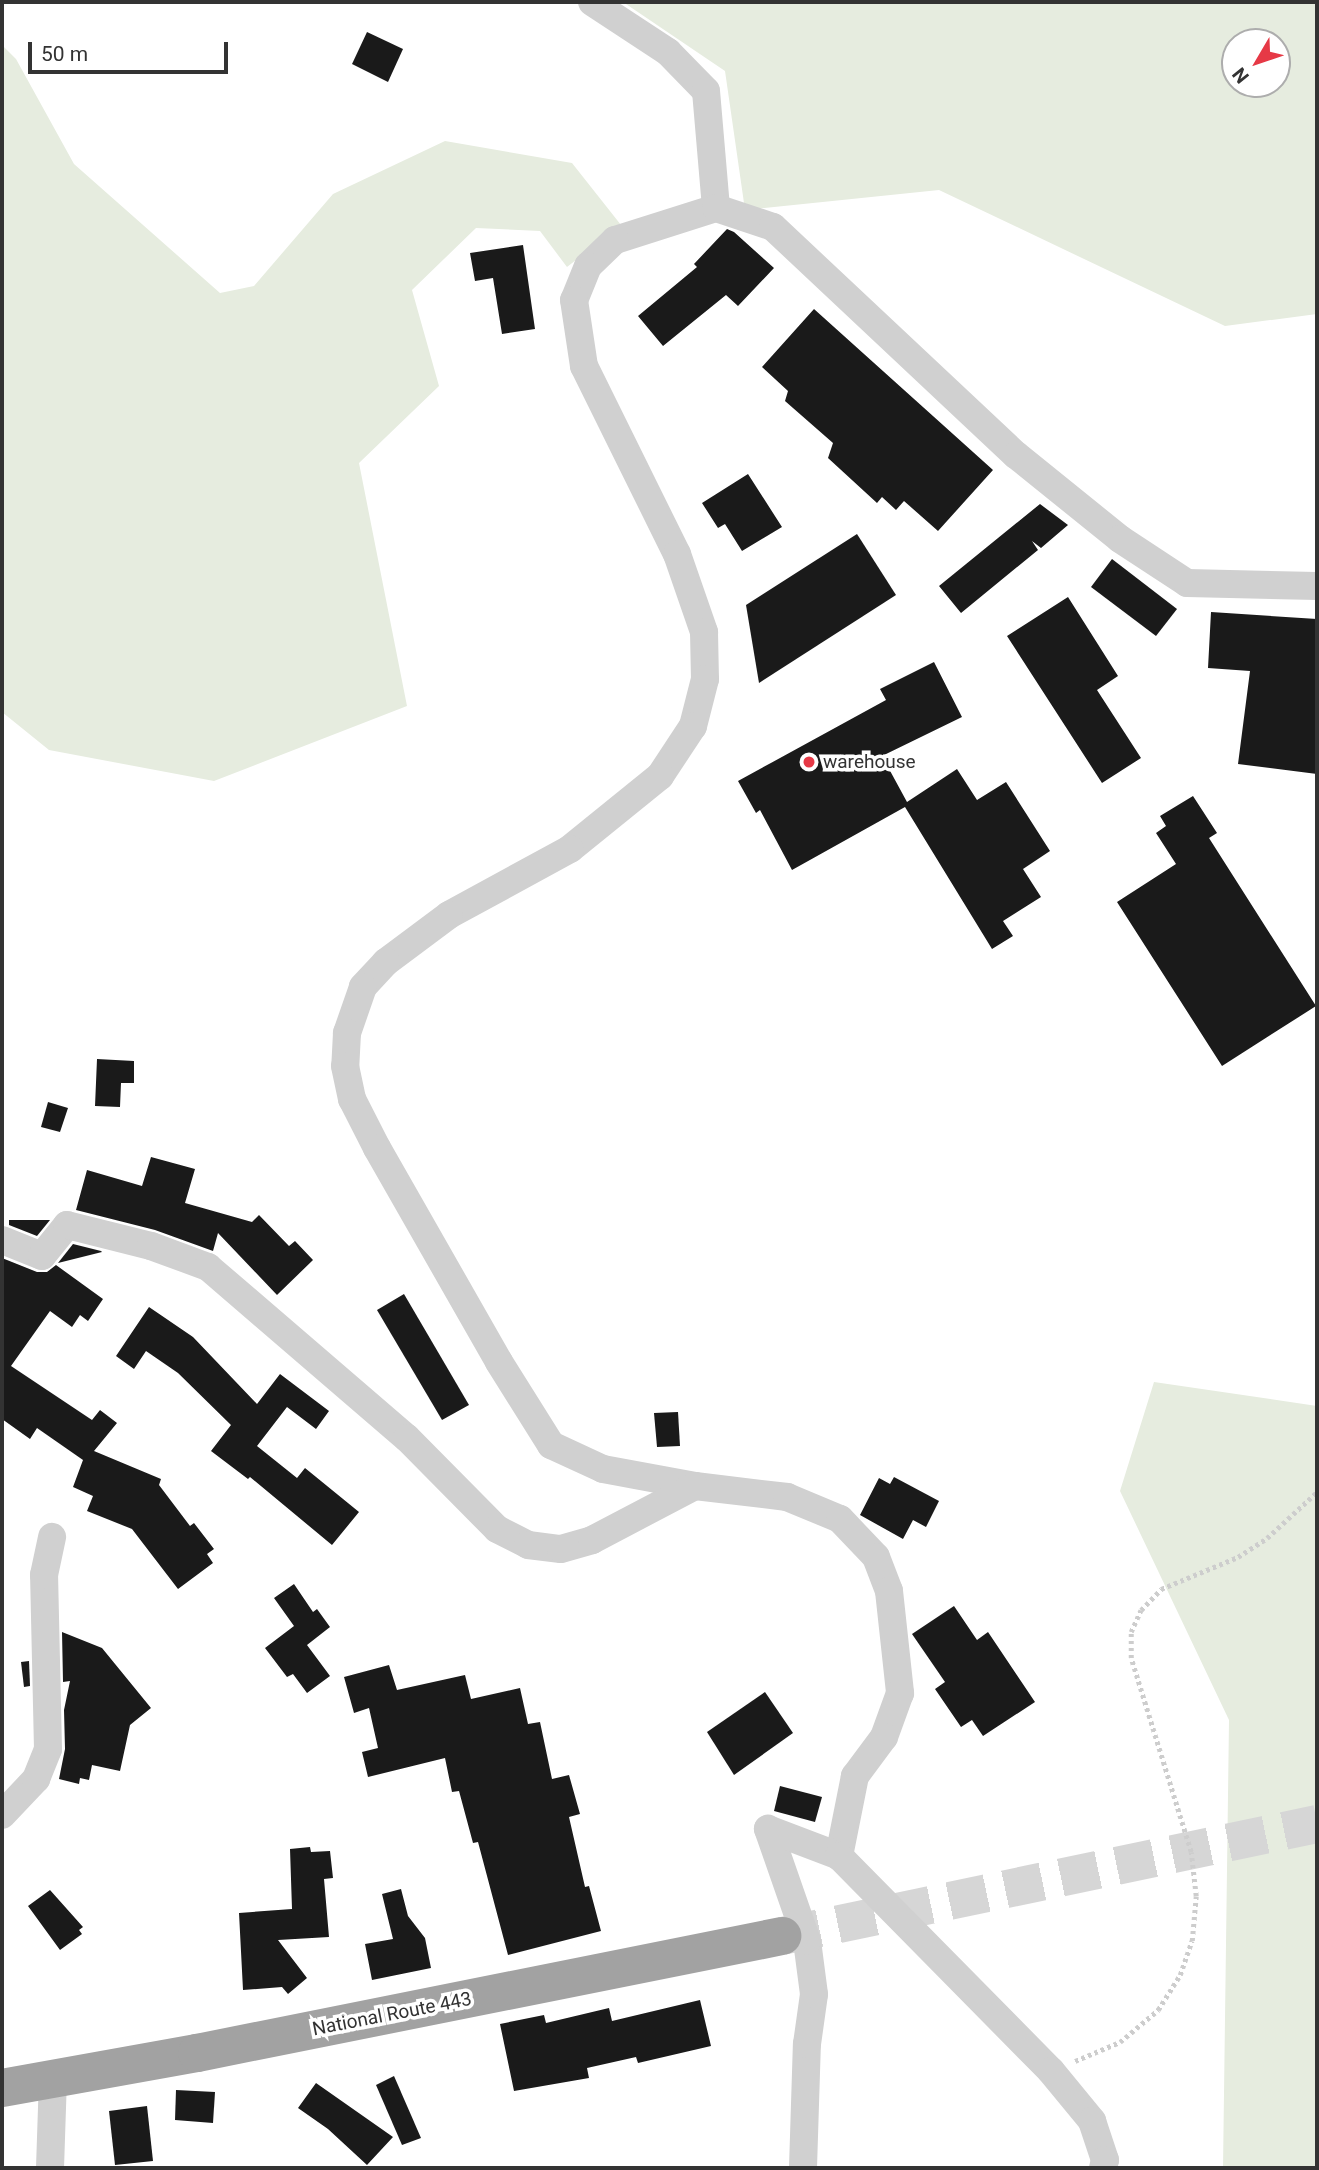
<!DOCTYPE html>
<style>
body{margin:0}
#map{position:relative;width:1319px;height:2170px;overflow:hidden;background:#fff;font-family:Roboto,sans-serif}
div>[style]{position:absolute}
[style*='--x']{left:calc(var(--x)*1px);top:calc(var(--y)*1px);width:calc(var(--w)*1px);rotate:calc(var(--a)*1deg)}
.green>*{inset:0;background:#e6ecdf}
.building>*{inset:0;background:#1a1a1a}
.trunk-tunnel>*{height:38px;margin-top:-19px;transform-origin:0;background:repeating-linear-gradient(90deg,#d6d6d6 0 38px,transparent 0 57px)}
.path>*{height:4.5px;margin-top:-2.25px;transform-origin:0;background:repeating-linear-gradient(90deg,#cdcdcd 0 3.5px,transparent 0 7px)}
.minor>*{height:28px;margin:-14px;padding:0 14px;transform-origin:14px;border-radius:14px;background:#d0d0d0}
.trunk>*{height:38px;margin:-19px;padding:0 19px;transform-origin:19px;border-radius:19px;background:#a2a2a2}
.dots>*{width:19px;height:19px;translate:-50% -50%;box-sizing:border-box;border:4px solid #fff;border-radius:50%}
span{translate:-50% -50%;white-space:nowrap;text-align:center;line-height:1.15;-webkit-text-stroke:7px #fff;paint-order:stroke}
.poi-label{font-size:19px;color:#333}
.left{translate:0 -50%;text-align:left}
.street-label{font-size:19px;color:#333}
.frame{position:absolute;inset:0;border:4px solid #333;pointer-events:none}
.north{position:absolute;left:1221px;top:28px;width:70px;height:70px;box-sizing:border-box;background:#fff;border:2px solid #adadad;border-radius:50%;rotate:231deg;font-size:19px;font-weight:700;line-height:28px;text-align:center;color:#333}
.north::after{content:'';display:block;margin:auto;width:24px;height:32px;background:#e63946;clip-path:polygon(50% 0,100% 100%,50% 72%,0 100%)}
.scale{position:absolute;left:28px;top:42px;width:200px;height:32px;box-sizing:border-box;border:4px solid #333;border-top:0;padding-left:9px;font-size:21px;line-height:24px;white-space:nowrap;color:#333;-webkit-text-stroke:5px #fff;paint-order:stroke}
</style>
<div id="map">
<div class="green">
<div style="clip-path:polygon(evenodd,623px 2px,1317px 2px,1317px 314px,1225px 326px,939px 190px,745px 210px,725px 71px,623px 2px,1235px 42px,1277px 42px,1277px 84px,1235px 84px,1235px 42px)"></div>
<div style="clip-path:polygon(2px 45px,16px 59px,74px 164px,220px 293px,254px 286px,333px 194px,445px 141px,572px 163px,621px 225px,567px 267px,540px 231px,476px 228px,412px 290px,439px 386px,359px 463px,407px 706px,214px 781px,49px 750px,2px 712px)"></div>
<div style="clip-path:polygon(1154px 1382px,1317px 1406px,1317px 2168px,1223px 2168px,1229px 1720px,1120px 1491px)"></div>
</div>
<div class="building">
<div style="clip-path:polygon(367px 32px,403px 49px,388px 82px,352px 64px)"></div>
<div style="clip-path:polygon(727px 229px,734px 232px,774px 268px,738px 306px,726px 295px,663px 346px,638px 316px,697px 267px,694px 264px)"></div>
<div style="clip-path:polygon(523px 245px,535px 329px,502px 334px,493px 278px,475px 281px,470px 253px)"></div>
<div style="clip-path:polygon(814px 309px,993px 470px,938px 531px,904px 501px,896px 510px,882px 497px,877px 503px,828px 458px,833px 443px,785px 401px,788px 391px,762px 367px)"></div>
<div style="clip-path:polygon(748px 474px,782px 527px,742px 551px,725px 524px,718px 528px,702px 503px)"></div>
<div style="clip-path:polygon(1040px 504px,1068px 525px,1041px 548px,1032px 541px,1038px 550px,961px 613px,939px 586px)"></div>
<div style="clip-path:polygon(857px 534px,896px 595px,759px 683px,746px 605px)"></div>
<div style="clip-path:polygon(1112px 559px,1177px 609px,1156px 636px,1091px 587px)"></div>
<div style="clip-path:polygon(1068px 597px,1118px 676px,1097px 690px,1141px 758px,1102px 783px,1007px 636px)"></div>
<div style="clip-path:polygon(1211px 612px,1317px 619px,1317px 774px,1238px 764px,1250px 671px,1208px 668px)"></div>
<div style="clip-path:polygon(934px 662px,962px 717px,882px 756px,907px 802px,957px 769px,977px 800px,1006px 782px,1050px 851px,1023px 869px,1041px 897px,1003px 921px,1013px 936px,992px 949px,905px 807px,792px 870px,760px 810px,756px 813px,738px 781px,886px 700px,880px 689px)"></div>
<div style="clip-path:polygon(1193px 796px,1217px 833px,1209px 838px,1316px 1006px,1222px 1066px,1117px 902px,1176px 864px,1156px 833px,1166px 826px,1160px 816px)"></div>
<div style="clip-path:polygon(97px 1059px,134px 1061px,134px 1083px,121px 1083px,120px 1107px,95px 1106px)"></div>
<div style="clip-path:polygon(48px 1102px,68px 1108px,60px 1132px,41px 1127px)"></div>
<div style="clip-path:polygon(151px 1157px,195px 1169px,185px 1203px,252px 1222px,259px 1215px,289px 1246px,295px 1241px,313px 1260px,277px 1295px,218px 1233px,213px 1251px,155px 1230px,76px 1210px,87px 1170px,142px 1186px)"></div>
<div style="clip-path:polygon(9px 1220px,50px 1220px,37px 1236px,9px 1225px)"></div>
<div style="clip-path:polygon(73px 1244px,101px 1251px,102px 1252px,58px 1263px)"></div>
<div style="clip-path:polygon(2px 1258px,37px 1272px,47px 1272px,56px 1265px,103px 1299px,88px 1321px,80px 1315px,72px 1327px,50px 1311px,11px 1366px,92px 1420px,100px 1410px,117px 1423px,94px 1451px,161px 1479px,159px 1485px,190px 1526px,194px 1523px,214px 1549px,207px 1554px,213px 1563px,178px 1589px,132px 1529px,87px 1511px,93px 1496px,73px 1487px,83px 1460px,37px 1428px,30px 1439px,2px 1419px)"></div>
<div style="clip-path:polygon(404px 1294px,469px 1405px,442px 1420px,377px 1310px)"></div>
<div style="clip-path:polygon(149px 1307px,193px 1337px,257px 1404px,280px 1374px,329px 1411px,316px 1429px,287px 1407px,257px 1446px,297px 1478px,305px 1468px,359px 1512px,332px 1545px,250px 1477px,248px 1479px,211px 1451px,231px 1425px,178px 1373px,146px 1351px,134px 1369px,116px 1356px)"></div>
<div style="clip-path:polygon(678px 1412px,680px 1446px,657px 1447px,654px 1413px)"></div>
<div style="clip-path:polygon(894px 1477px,939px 1501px,926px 1527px,913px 1520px,903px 1539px,860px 1515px,879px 1478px,890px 1484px)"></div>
<div style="clip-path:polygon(294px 1584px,313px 1612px,317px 1609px,330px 1627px,307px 1645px,330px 1676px,307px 1693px,293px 1674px,287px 1677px,265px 1648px,294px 1626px,274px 1598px)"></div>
<div style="clip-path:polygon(954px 1606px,977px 1640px,988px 1632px,1035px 1702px,983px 1736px,972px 1720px,961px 1727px,935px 1689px,945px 1682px,912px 1634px)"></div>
<div style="clip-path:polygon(62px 1632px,102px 1648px,151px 1708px,130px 1725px,120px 1771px,92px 1765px,89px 1780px,80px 1778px,79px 1784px,59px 1779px,65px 1749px,64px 1710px,70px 1681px,63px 1682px)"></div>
<div style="clip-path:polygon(29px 1661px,30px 1686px,24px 1687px,21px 1662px)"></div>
<div style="clip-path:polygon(389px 1665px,397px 1690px,465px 1675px,471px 1699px,520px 1688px,528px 1724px,540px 1722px,552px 1779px,569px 1775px,580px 1814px,569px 1817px,585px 1887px,589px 1886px,601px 1931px,508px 1955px,478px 1842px,473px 1843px,459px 1791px,452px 1792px,445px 1758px,368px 1777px,362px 1752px,378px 1748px,369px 1708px,354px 1713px,344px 1677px)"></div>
<div style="clip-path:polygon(765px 1692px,793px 1733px,734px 1775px,707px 1732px)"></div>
<div style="clip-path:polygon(780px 1786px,822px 1797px,815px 1822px,774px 1811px)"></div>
<div style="clip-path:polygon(310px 1847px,311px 1852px,330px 1851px,333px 1878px,324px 1879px,329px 1937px,278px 1940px,307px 1978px,288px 1994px,282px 1987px,243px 1990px,239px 1913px,292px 1909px,290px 1849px)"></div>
<div style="clip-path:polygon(401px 1889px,408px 1916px,425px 1938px,431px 1968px,372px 1980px,365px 1944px,393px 1939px,382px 1894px)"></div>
<div style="clip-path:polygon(50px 1890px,83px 1927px,79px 1930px,82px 1934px,60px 1950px,28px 1906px)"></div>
<div style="clip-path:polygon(700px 2000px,711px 2046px,638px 2063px,636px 2057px,587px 2068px,589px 2078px,514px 2091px,500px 2024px,544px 2015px,546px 2023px,609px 2008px,612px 2021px)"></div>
<div style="clip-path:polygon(394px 2076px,421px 2138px,402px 2145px,376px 2085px)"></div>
<div style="clip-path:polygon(316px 2083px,393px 2137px,367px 2165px,328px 2129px,298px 2108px)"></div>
<div style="clip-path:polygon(176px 2090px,215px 2092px,213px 2123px,175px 2120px)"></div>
<div style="clip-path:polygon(147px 2106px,153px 2161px,115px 2165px,109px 2111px)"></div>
</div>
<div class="trunk-tunnel">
<div style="--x:782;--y:1936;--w:547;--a:-11.82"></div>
</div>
<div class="path">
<div style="--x:1075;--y:2061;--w:49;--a:-22.9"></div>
<div style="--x:1120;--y:2042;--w:50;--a:-40.1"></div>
<div style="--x:1158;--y:2010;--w:41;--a:-57.8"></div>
<div style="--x:1180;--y:1975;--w:36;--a:-71"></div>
<div style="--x:1192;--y:1941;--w:45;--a:-84.9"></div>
<div style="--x:1196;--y:1896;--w:44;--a:-96.5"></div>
<div style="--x:1191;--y:1852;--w:203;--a:-107.2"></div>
<div style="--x:1131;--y:1658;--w:26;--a:-90"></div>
<div style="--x:1131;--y:1632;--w:24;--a:-66"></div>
<div style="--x:1141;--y:1610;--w:29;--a:-46"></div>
<div style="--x:1161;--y:1589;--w:83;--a:-22.6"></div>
<div style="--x:1238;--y:1557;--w:35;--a:-33"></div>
<div style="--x:1267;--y:1538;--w:68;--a:-42.6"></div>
</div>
<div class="minor">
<div style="--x:592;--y:2;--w:91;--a:33.3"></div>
<div style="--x:668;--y:52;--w:54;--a:45.7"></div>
<div style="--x:706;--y:91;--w:117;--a:85.1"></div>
<div style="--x:716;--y:208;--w:106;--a:162.4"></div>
<div style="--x:615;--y:240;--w:37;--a:136"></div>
<div style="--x:588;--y:266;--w:37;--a:112"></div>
<div style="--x:574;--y:300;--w:67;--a:81.4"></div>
<div style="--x:584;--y:366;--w:210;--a:63.7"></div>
<div style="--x:677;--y:554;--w:83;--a:70.9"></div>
<div style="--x:704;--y:632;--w:47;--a:88.8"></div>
<div style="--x:705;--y:679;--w:49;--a:104.3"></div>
<div style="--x:693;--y:726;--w:60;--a:123.4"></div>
<div style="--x:660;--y:776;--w:116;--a:141"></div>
<div style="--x:570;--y:849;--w:138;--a:151.4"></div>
<div style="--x:449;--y:915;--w:79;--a:143.3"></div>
<div style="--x:386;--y:962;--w:34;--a:133"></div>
<div style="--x:363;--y:987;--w:49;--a:109.2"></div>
<div style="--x:347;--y:1033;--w:33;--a:93"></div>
<div style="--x:345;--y:1066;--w:34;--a:78"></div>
<div style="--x:352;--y:1099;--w:55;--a:63"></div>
<div style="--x:377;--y:1148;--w:246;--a:60.3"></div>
<div style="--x:499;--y:1362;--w:98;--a:57.9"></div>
<div style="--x:551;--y:1445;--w:57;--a:24.8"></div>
<div style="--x:603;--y:1469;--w:94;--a:10.5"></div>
<div style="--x:695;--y:1486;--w:93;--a:6.8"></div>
<div style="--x:787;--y:1497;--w:57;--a:22.5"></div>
<div style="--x:840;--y:1519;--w:52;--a:46.5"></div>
<div style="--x:876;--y:1557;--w:36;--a:69"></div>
<div style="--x:889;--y:1591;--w:103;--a:83.8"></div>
<div style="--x:900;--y:1693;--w:47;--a:110"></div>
<div style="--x:884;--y:1737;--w:49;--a:126.6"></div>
<div style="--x:855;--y:1776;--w:82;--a:101.3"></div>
<div style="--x:716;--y:208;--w:60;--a:18.4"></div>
<div style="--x:773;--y:227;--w:333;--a:43.2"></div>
<div style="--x:1016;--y:455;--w:134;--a:38.9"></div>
<div style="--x:1120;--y:539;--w:80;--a:33.3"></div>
<div style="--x:1187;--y:583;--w:130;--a:1.3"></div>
<div style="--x:2;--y:1240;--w:43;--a:21.8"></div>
<div style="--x:42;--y:1256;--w:40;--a:-51"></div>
<div style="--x:67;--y:1225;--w:87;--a:14"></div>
<div style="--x:151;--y:1246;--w:61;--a:20.2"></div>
<div style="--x:208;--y:1267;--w:262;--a:40.7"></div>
<div style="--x:407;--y:1438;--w:128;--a:45.3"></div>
<div style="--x:497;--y:1529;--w:35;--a:27"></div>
<div style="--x:528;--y:1545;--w:33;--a:7"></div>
<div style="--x:561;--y:1549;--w:32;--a:-16"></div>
<div style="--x:592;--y:1540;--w:116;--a:-27.7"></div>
<div style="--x:2;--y:1815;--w:50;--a:-46.6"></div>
<div style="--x:36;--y:1779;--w:32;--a:-68"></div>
<div style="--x:48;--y:1749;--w:174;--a:-91.3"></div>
<div style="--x:44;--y:1575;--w:39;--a:-78"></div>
<div style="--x:50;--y:2168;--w:91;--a:-88.1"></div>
<div style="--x:803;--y:2168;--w:124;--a:-88.2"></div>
<div style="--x:807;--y:2044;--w:50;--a:-82"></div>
<div style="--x:814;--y:1994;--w:53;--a:-97.5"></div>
<div style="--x:807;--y:1941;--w:119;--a:-109.2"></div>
<div style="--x:768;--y:1829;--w:76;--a:20.8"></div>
<div style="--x:839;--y:1856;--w:302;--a:45.4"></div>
<div style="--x:1051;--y:2071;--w:65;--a:50.6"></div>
<div style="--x:1092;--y:2121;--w:41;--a:71.6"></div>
<div style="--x:1105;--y:2160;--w:8;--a:104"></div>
</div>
<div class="trunk">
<div style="--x:2;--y:2088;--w:198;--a:-10.2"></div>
<div style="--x:197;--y:2053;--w:597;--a:-11.31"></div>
</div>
<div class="dots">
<div style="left:809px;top:762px;background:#e63946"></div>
</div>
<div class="poi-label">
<span class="left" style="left:823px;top:762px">warehouse</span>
</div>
<div class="street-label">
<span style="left:392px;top:2014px;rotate:-11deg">National Route 443</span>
</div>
<div class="frame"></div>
<div class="north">N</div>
<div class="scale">50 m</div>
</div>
